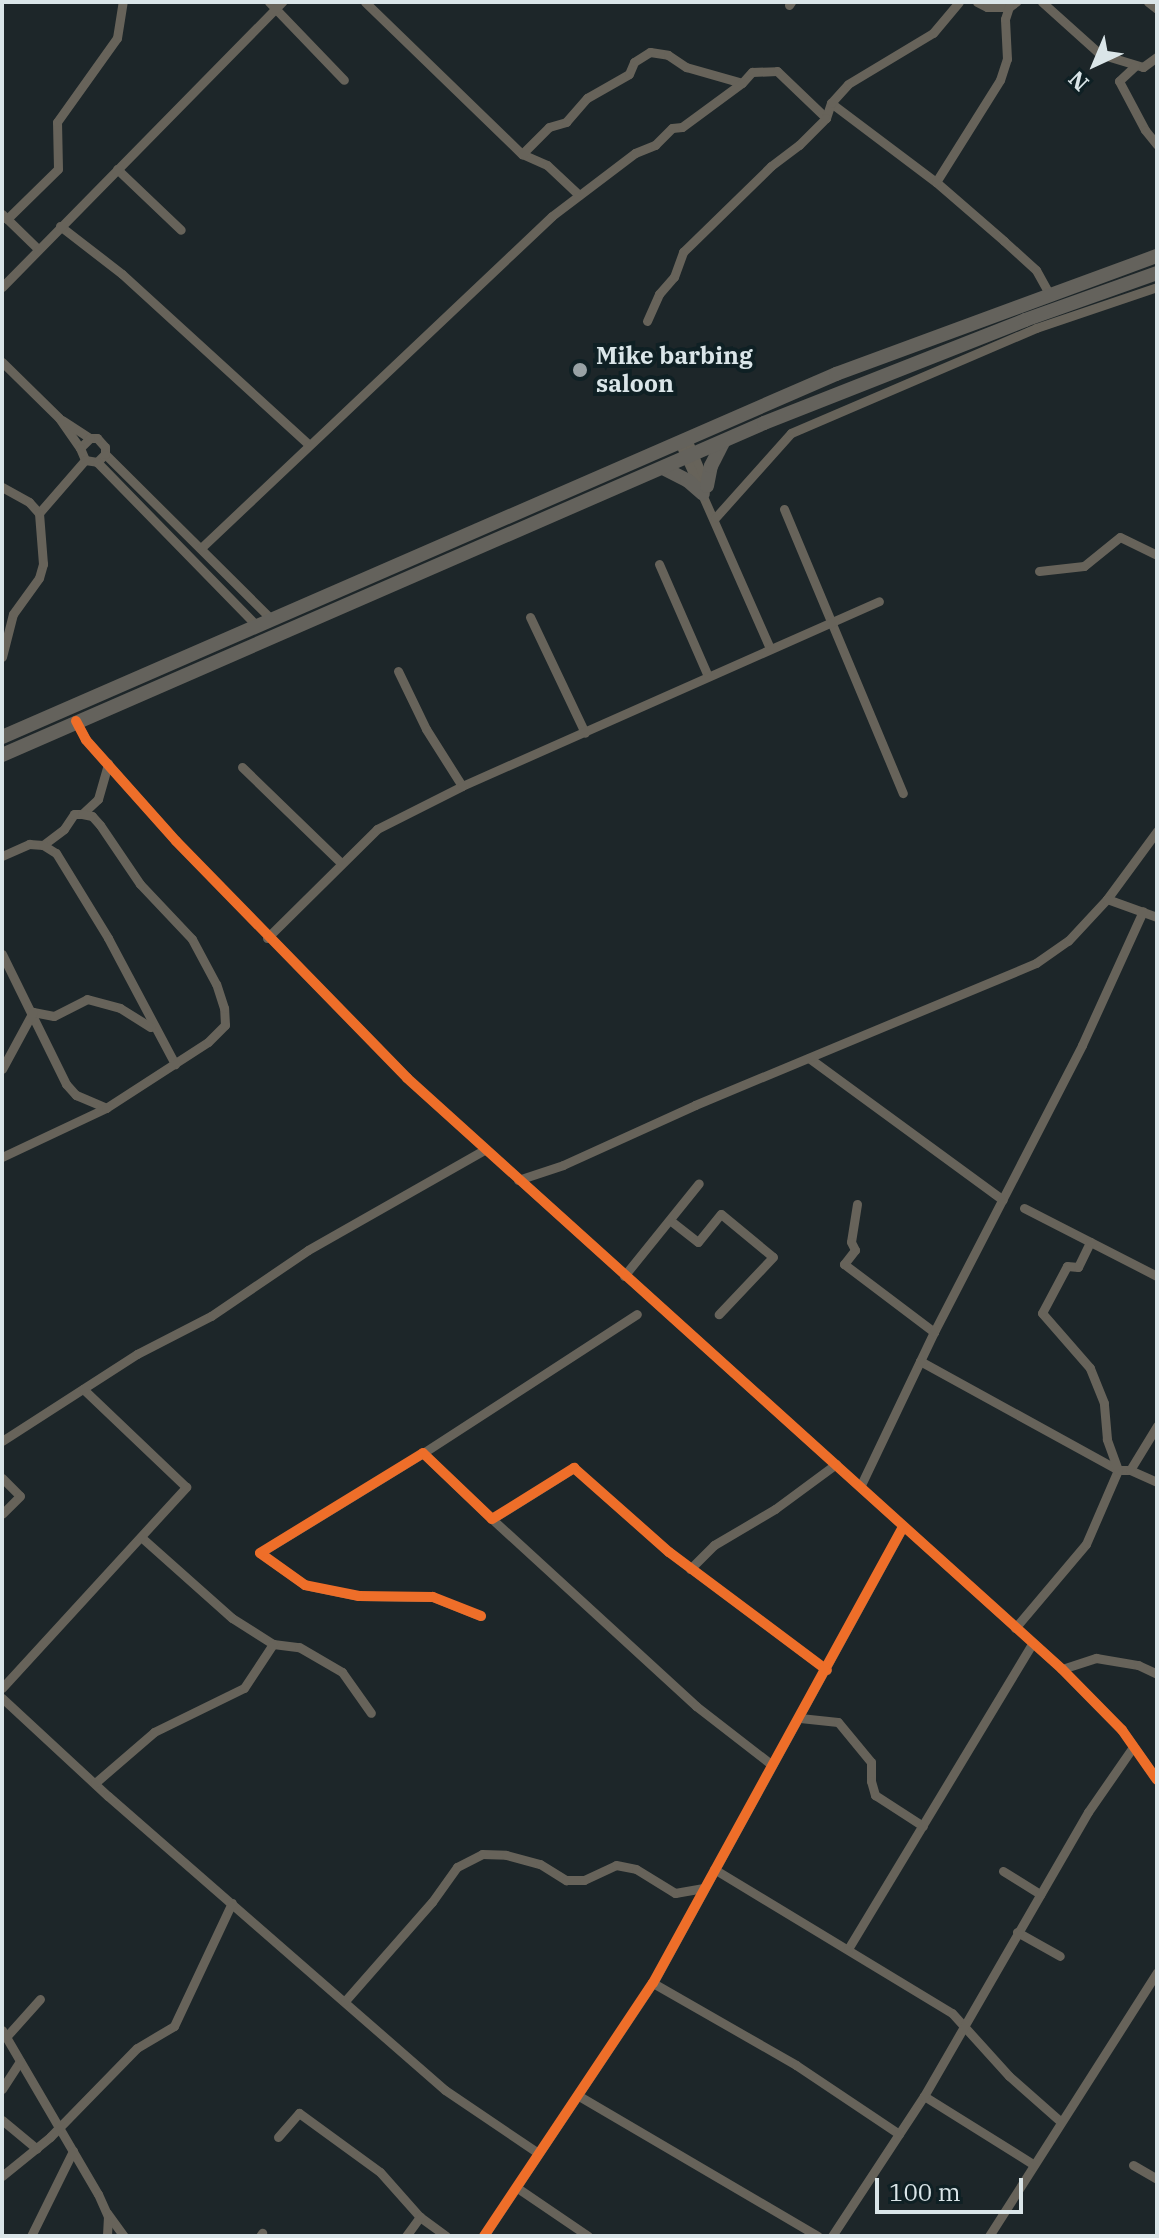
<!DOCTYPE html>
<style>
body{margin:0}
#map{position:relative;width:1159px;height:2238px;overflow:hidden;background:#1d2629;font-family:"IBM Plex Serif",serif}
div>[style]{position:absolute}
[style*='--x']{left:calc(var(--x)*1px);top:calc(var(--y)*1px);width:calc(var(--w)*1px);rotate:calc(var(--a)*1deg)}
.minor>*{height:9px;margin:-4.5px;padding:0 4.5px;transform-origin:4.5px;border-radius:4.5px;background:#67635a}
.trunk>*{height:14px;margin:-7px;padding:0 7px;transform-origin:7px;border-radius:7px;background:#64625c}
.cycleway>*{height:10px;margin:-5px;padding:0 5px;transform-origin:5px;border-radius:5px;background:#ee6e29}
.dots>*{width:22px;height:22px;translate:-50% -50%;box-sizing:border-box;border:4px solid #0f2024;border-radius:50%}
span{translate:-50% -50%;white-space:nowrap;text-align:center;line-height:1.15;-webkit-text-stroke:8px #0f2024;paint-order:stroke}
.poi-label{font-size:24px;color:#dae5e8;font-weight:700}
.left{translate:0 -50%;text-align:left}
.frame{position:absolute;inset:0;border:4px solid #dae5e8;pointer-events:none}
.north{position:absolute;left:1055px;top:24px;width:80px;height:80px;-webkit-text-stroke:6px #0f2024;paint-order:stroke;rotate:224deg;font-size:22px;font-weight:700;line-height:32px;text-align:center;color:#dae5e8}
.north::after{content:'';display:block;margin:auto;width:28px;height:36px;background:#dae5e8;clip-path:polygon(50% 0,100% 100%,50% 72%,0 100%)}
.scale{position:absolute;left:875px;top:2178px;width:148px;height:36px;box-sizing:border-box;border:4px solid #dae5e8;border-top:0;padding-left:10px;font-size:24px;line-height:28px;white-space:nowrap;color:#dae5e8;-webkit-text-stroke:6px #0f2024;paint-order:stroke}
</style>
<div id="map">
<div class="minor">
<div style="--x:269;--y:2;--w:108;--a:46.1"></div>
<div style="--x:365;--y:2;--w:219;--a:44.1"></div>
<div style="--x:522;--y:154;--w:27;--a:24"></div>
<div style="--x:547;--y:165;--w:44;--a:43.2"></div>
<div style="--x:977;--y:2;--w:11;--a:27"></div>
<div style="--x:987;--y:7;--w:22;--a:0"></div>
<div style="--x:1009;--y:7;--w:9;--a:-36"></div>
<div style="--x:1042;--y:2;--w:78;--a:41.9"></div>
<div style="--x:1100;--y:54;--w:45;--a:16.8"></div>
<div style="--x:1143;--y:67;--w:17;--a:-36"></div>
<div style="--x:1148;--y:2;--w:11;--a:38"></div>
<div style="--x:789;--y:5;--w:4;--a:-56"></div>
<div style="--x:1135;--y:66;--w:22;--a:137"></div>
<div style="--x:1119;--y:81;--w:55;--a:62"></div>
<div style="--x:1145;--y:130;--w:19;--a:51"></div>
<div style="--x:831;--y:103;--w:131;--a:37"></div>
<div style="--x:936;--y:182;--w:90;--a:40.9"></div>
<div style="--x:1004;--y:241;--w:43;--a:42.2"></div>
<div style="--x:1036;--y:270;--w:29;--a:61"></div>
<div style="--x:522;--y:154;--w:38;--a:-45"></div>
<div style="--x:549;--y:127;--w:18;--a:-16"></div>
<div style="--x:566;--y:122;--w:32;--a:-49"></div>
<div style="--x:587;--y:98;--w:48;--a:-29.7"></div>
<div style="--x:629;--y:74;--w:13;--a:-67"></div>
<div style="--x:634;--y:62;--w:19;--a:-32"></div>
<div style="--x:650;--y:52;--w:18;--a:9"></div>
<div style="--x:668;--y:55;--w:22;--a:34"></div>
<div style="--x:686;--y:67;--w:58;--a:15.9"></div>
<div style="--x:742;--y:83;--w:15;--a:-48"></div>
<div style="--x:752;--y:72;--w:25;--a:-2"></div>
<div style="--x:777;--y:71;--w:68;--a:43.8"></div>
<div style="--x:826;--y:118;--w:16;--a:-72"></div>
<div style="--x:831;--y:103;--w:25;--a:-48"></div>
<div style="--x:848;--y:84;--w:99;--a:-31"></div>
<div style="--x:933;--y:33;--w:40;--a:-50"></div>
<div style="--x:117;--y:169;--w:88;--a:43.6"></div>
<div style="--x:936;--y:182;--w:120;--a:-57.9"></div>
<div style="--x:1000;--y:80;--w:22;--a:-72"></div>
<div style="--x:1007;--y:59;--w:40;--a:-92.9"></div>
<div style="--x:1005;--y:19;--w:13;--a:-72"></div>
<div style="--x:2;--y:214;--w:50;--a:44.2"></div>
<div style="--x:7;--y:219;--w:71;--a:-44.4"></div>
<div style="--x:58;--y:169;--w:47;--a:-91.2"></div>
<div style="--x:57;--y:122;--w:103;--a:-54.5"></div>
<div style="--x:117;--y:38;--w:36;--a:-81"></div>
<div style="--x:60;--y:226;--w:78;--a:37.7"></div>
<div style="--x:122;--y:274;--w:253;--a:42.4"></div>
<div style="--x:2;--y:287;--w:400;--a:-45.5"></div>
<div style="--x:647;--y:321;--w:30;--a:-66"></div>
<div style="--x:659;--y:294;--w:23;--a:-49"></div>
<div style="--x:674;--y:277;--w:27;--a:-70"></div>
<div style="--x:683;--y:252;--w:123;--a:-44.3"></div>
<div style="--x:771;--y:166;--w:35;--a:-37"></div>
<div style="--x:799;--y:145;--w:38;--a:-45"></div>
<div style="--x:2;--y:362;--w:80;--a:44.5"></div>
<div style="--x:59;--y:418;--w:37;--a:55"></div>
<div style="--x:62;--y:420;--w:33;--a:33"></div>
<div style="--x:687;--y:439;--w:49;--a:67.1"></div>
<div style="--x:679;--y:442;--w:225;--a:66.2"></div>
<div style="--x:105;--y:454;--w:233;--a:44.8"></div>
<div style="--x:97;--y:462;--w:11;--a:-45"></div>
<div style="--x:105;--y:454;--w:7;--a:-90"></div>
<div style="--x:105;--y:447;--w:12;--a:-132"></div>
<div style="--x:97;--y:438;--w:7;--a:180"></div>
<div style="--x:90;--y:438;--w:14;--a:135"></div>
<div style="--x:80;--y:448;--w:13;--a:67"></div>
<div style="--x:85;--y:460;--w:12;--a:9"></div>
<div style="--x:97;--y:462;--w:228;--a:45.7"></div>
<div style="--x:2;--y:487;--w:31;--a:29"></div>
<div style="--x:29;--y:502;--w:15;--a:48"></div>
<div style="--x:39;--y:513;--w:70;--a:-49"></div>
<div style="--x:784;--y:509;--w:308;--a:67.3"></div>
<div style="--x:715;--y:518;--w:114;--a:-48.2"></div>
<div style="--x:791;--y:433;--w:267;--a:-23.2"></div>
<div style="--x:1036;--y:328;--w:128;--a:-18.7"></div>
<div style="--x:201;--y:548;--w:483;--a:-43.4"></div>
<div style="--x:552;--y:216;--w:104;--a:-37.2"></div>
<div style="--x:635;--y:153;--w:22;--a:-22"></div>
<div style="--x:655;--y:145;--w:24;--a:-45"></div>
<div style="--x:672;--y:128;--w:10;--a:-6"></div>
<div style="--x:682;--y:127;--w:74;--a:-36.3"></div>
<div style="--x:659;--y:564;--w:120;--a:66.4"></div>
<div style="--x:1039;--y:571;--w:45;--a:-6.3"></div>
<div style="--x:1084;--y:566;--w:46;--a:-38.9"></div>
<div style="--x:1120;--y:537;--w:41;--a:25.9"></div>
<div style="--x:530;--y:617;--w:128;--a:64.6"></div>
<div style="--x:2;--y:657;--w:44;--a:-75.7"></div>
<div style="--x:13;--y:614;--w:44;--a:-54.2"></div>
<div style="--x:39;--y:578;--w:15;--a:-74"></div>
<div style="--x:43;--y:564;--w:51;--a:-94.5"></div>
<div style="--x:398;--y:671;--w:64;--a:64.2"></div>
<div style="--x:426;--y:729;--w:67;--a:57.7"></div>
<div style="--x:76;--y:721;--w:21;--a:62"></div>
<div style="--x:86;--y:740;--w:135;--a:48.3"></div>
<div style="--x:176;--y:841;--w:331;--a:45.7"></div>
<div style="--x:407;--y:1078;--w:882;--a:42.06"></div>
<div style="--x:1062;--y:1669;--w:86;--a:45.5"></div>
<div style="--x:1122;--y:1730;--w:61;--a:55"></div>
<div style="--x:242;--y:767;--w:138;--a:44.1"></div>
<div style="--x:43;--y:845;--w:26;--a:-37"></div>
<div style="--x:64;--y:829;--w:18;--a:-56"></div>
<div style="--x:74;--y:814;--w:8;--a:0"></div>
<div style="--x:82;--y:814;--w:22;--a:-43"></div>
<div style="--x:98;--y:799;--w:37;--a:-74"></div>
<div style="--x:2;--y:856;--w:30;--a:-24"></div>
<div style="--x:29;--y:844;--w:14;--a:4"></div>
<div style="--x:43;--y:845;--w:15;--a:32"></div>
<div style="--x:56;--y:853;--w:100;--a:58.5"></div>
<div style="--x:108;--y:938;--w:143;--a:62"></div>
<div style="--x:1107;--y:899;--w:84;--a:-53.7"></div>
<div style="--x:267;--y:938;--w:155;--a:-44.7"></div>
<div style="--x:377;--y:829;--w:95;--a:-26.8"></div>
<div style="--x:462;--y:786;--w:456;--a:-23.9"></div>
<div style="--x:2;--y:954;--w:145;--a:63.8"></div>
<div style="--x:66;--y:1084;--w:15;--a:48"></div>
<div style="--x:76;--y:1095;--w:33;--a:23"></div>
<div style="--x:33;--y:1012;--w:21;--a:11"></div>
<div style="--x:54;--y:1016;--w:37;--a:-27"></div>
<div style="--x:87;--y:999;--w:34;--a:15"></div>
<div style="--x:120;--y:1008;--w:36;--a:32"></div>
<div style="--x:809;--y:1058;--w:240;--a:36.2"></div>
<div style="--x:2;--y:1069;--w:65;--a:-61.5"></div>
<div style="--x:2;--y:1157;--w:115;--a:-25.2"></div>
<div style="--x:106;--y:1108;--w:121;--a:-32.9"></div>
<div style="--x:208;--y:1042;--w:24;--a:-45"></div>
<div style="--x:225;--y:1025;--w:17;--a:-93"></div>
<div style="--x:224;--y:1008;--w:25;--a:-108"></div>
<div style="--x:216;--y:984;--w:51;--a:-118.1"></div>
<div style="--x:192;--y:939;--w:76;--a:-133.4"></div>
<div style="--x:140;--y:884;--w:71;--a:-124.1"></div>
<div style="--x:100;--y:825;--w:12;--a:-132"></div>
<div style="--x:92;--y:816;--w:10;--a:-169"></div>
<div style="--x:518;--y:1180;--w:47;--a:-18.4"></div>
<div style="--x:563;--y:1165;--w:145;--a:-24.4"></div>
<div style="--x:695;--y:1105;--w:369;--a:-22.6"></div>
<div style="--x:1036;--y:963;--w:39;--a:-35"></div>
<div style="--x:1068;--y:941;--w:57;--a:-47.1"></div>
<div style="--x:1107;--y:899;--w:53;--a:19.8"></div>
<div style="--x:857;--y:1204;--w:38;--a:99"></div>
<div style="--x:851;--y:1242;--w:9;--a:63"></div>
<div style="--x:855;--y:1250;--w:18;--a:128"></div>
<div style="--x:844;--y:1264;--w:113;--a:37.1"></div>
<div style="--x:1024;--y:1208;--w:149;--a:27.1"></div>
<div style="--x:671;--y:1221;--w:34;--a:38"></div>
<div style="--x:698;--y:1242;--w:36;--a:-51"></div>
<div style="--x:721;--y:1214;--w:67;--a:39.6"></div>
<div style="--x:773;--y:1257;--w:79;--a:133.5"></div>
<div style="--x:624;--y:1276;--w:119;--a:-51.1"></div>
<div style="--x:920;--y:1361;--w:226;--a:28.8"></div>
<div style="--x:1118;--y:1470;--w:12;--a:0"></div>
<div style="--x:1130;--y:1470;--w:30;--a:24"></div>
<div style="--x:2;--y:1441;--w:161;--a:-32.8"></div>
<div style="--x:137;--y:1354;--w:83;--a:-27.2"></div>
<div style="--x:211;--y:1316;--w:117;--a:-34.2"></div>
<div style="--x:308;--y:1250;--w:202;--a:-29.6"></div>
<div style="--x:423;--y:1453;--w:255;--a:-33"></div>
<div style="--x:1130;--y:1470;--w:52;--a:-58.5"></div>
<div style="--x:2;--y:1478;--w:25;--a:45"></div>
<div style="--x:20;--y:1496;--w:25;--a:135"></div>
<div style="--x:860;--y:1487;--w:172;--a:-64.5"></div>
<div style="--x:934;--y:1332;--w:323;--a:-62.7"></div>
<div style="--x:1082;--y:1045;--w:147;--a:-65.5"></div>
<div style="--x:492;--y:1519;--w:277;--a:42.5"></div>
<div style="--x:696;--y:1706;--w:96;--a:37.8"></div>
<div style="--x:141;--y:1537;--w:122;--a:41.7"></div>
<div style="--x:232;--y:1618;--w:49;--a:32.4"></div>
<div style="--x:273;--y:1644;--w:26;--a:7"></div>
<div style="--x:299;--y:1647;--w:50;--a:30.2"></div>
<div style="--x:342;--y:1672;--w:50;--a:54.7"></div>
<div style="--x:690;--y:1569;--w:34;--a:-45"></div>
<div style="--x:714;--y:1545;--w:71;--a:-30.5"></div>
<div style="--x:775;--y:1509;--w:76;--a:-36.4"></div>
<div style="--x:481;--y:1616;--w:52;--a:-158.4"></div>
<div style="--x:433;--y:1597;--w:74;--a:-179.2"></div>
<div style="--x:359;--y:1596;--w:55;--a:-168.5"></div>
<div style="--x:305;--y:1585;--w:55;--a:-144.6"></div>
<div style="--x:260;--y:1553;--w:191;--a:-31.5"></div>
<div style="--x:423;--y:1453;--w:95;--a:43.7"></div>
<div style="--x:492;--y:1519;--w:97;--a:-31.9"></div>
<div style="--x:574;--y:1468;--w:127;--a:41.5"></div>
<div style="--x:669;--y:1552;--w:197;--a:36.8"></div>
<div style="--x:1015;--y:1628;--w:110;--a:-49.8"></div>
<div style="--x:1086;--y:1544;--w:81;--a:-66.6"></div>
<div style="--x:1118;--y:1470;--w:33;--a:-110"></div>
<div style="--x:1107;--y:1439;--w:36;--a:-95"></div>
<div style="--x:1104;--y:1403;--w:38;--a:-112"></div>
<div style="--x:1090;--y:1368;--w:73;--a:-131.1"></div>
<div style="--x:1042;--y:1313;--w:53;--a:-62"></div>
<div style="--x:1067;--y:1266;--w:11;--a:5"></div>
<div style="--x:1078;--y:1267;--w:28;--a:-64"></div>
<div style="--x:1062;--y:1669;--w:36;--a:-18"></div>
<div style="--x:1096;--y:1658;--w:43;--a:9.5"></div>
<div style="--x:1138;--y:1665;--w:21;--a:25"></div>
<div style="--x:2;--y:1688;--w:273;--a:-47.5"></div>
<div style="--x:186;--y:1487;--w:142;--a:-136.4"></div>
<div style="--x:2;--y:1698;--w:144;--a:42.8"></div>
<div style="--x:108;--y:1796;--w:447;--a:41.1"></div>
<div style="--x:445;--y:2090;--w:112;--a:34.1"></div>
<div style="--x:800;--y:1718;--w:38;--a:6"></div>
<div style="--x:838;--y:1722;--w:52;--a:50.5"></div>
<div style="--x:871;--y:1762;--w:19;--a:90"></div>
<div style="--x:871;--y:1781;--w:15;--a:74"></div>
<div style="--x:875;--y:1795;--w:57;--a:32.9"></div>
<div style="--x:95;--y:1783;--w:78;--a:-40.8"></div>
<div style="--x:154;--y:1732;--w:100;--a:-26.1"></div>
<div style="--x:244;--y:1688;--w:53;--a:-56.6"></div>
<div style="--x:714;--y:1869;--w:278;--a:31.2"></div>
<div style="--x:952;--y:2013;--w:85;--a:47.9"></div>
<div style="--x:1009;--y:2076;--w:69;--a:41.5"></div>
<div style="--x:1003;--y:1871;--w:44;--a:31.9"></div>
<div style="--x:1017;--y:1932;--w:49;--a:29.2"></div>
<div style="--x:848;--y:1949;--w:356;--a:-58.9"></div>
<div style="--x:653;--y:1983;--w:165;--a:29.8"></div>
<div style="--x:796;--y:2065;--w:124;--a:33.8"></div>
<div style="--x:345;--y:2001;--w:132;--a:-48.7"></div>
<div style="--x:432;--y:1902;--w:43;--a:-54.5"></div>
<div style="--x:457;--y:1867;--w:28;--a:-27"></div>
<div style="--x:482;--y:1854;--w:24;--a:2"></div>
<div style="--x:506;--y:1855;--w:35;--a:15"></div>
<div style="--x:540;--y:1864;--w:31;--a:32"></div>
<div style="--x:566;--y:1880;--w:18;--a:0"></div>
<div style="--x:584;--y:1880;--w:35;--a:-25"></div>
<div style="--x:616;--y:1865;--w:20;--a:11"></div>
<div style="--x:636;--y:1869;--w:46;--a:31.6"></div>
<div style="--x:675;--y:1893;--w:29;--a:-10"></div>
<div style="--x:2;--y:2030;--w:190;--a:59.7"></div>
<div style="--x:98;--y:2194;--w:24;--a:66"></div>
<div style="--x:108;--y:2216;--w:20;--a:93"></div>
<div style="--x:6;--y:2037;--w:51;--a:-48.2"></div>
<div style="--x:2;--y:2089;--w:33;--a:-57"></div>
<div style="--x:579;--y:2096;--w:277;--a:30.4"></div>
<div style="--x:924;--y:2096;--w:128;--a:32"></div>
<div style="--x:2;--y:2120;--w:45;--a:39.6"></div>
<div style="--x:278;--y:2137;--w:32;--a:-49"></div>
<div style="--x:299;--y:2113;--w:100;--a:36.1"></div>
<div style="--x:380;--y:2172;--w:60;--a:48.4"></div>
<div style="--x:420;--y:2217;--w:32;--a:36"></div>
<div style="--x:1133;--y:2165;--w:28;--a:30"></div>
<div style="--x:2;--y:2176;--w:62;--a:-39.1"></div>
<div style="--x:50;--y:2137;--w:124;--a:-45.7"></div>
<div style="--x:137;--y:2048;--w:43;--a:-30.7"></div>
<div style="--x:174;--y:2026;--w:136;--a:-64.8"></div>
<div style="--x:516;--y:2187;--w:87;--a:34.2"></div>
<div style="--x:107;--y:2213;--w:29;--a:54"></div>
<div style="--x:31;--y:2236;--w:95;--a:-63.7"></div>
<div style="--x:260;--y:2236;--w:4;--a:-56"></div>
<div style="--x:406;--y:2236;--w:24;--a:-54"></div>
<div style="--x:484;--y:2236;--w:304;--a:-56.3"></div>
<div style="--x:653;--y:1983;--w:520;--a:-61.27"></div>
<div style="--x:832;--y:2236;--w:168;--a:-56.7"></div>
<div style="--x:924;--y:2096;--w:328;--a:-60"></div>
<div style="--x:1088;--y:1812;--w:79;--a:-55.3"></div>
<div style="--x:989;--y:2236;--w:313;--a:-57.5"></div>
</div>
<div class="trunk">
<div style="--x:663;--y:468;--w:27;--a:27"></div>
<div style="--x:687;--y:480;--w:21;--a:41"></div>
<div style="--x:707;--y:486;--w:20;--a:-79"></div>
<div style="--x:711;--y:466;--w:28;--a:-63"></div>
<div style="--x:2;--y:737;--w:910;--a:-23.52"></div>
<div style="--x:836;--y:374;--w:342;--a:-20.2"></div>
<div style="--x:2;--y:755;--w:831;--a:-23.54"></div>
<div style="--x:764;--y:423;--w:281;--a:-21.5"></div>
<div style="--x:1025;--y:320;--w:140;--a:-19.6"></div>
</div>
<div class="cycleway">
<div style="--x:76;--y:721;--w:21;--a:62"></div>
<div style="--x:86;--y:740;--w:135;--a:48.3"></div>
<div style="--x:176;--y:841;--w:331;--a:45.7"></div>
<div style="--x:407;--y:1078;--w:882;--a:42.06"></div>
<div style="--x:1062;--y:1669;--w:86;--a:45.5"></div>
<div style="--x:1122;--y:1730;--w:61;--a:55"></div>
<div style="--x:481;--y:1616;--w:52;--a:-158.4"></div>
<div style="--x:433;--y:1597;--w:74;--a:-179.2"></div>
<div style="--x:359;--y:1596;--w:55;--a:-168.5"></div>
<div style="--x:305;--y:1585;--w:55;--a:-144.6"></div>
<div style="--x:260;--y:1553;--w:191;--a:-31.5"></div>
<div style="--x:423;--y:1453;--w:95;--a:43.7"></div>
<div style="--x:492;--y:1519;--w:97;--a:-31.9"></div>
<div style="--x:574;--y:1468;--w:127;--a:41.5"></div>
<div style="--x:669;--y:1552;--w:197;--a:36.8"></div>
<div style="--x:484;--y:2236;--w:304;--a:-56.3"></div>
<div style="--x:653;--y:1983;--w:520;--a:-61.27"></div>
</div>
<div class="dots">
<div style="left:580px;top:370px;background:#98a2a5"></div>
</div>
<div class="poi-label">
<span class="left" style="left:596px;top:370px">Mike barbing<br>saloon</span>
</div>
<div class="frame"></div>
<div class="north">N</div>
<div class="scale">100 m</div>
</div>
